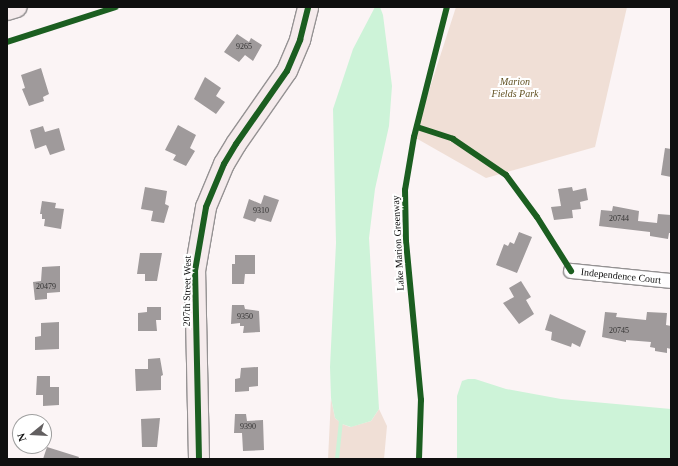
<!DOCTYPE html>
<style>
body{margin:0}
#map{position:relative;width:678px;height:466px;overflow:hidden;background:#fbf4f5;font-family:Georgia,serif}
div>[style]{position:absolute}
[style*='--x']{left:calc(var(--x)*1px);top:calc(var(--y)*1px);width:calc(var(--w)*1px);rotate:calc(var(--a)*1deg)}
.green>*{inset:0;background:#f0dfd6}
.water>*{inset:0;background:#cdf3d8}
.stream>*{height:3.5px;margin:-1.75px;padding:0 1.75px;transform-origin:1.75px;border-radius:1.75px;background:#cdf3d8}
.building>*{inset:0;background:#9f9a9b}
.roads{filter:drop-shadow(1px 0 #959293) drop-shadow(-1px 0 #959293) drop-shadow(0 1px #959293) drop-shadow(0 -1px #959293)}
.street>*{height:14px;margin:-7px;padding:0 7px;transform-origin:7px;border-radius:7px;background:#fefdfe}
.secondary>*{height:20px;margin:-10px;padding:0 10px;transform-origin:10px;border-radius:10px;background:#f5ebec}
.cycleway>*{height:6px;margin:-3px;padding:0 3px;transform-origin:3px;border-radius:3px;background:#1b5e20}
span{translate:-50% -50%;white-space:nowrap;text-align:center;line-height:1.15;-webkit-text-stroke:4px #fff;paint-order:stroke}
.number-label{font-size:8px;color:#333232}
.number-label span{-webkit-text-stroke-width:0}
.park-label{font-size:10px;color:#625223;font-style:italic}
.street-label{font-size:10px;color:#0f0f0f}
.frame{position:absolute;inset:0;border:8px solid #0f0f0f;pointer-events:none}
.north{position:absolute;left:12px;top:414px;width:40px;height:40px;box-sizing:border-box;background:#fff;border:1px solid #9f9f9f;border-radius:50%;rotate:252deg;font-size:11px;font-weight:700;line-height:16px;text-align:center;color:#0f0f0f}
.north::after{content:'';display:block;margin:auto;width:14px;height:18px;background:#625f60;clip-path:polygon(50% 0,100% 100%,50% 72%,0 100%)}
</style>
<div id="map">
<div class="green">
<div style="clip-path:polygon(456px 7px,627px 7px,595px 147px,486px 178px,414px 137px)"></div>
<div style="clip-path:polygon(331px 398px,335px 418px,342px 424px,350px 427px,371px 421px,379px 409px,387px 426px,384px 459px,328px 459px)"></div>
</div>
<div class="water">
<div style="clip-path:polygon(375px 7px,380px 7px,383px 15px,392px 86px,389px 126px,375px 189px,369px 238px,379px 409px,371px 421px,351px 427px,342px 424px,335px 418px,331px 398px,330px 367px,336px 243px,333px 109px,353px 49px)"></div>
<div style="clip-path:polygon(468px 379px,475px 379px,506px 389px,561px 399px,671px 409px,671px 459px,457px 459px,457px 396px,462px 381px)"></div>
</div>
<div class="stream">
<div style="--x:337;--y:459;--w:39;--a:-84"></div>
</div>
<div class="building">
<div style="clip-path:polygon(237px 34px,249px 42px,251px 38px,262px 45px,253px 61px,245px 55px,239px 62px,224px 52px)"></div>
<div style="clip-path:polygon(41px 68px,49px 94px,43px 97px,44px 101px,29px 106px,22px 89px,25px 88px,21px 75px)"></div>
<div style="clip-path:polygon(205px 77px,221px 88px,216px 96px,225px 102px,216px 114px,194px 99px)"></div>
<div style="clip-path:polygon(178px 125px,196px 135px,190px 148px,195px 151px,186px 166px,173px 160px,176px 155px,165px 150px)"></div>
<div style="clip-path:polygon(43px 126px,45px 132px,59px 128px,65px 150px,50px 155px,46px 145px,35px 149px,30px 130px)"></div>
<div style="clip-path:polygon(665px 148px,671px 149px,671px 177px,661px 175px)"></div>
<div style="clip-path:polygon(145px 187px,167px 191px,165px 204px,169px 206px,164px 223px,151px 221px,153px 211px,141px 209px)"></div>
<div style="clip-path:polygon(572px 187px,573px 191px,586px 188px,588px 200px,580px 202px,581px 209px,572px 210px,573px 218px,554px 220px,551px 207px,561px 206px,558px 189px)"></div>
<div style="clip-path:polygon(264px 195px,279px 200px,271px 222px,257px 218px,255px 222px,243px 218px,249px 199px,261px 204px)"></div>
<div style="clip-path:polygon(42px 201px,56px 203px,55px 208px,64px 209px,61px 229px,44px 226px,45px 219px,42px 219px,42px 214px,40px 214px)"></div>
<div style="clip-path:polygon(613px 206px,639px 211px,638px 221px,657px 223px,658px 214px,671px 215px,671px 233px,669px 233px,668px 239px,650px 236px,650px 232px,599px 226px,601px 210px,612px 211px)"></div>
<div style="clip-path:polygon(519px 232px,532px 237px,517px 273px,496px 265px,504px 244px,508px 246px,510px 242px,514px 244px)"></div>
<div style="clip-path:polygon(140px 253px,162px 253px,157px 281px,145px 281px,145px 274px,137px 274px)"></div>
<div style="clip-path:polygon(235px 255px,255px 255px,255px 274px,245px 274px,244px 284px,232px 284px,232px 264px,235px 264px)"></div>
<div style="clip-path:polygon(60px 266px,60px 292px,47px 293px,47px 299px,35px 300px,33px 282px,41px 281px,42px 267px)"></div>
<div style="clip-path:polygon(521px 281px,531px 297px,526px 300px,534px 314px,519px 324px,503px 303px,514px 297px,509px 288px)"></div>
<div style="clip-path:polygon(232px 305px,244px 305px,245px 309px,259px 311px,260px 332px,243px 333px,244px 326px,240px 326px,240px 323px,231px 324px)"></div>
<div style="clip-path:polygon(147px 307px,161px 307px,161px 320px,156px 320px,157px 331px,138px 331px,138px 313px,147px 312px)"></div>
<div style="clip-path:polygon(605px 312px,617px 313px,616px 317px,646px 320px,647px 312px,667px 313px,666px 325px,671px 326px,671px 349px,667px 348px,667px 353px,655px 351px,655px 348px,650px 347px,651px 342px,626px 340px,626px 342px,602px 337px)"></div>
<div style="clip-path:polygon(550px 314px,586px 331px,580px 347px,572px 343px,571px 347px,551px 340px,552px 332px,545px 330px)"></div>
<div style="clip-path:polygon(59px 322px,59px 349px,35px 350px,35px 337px,41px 336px,41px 323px)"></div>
<div style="clip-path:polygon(160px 358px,163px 375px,161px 376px,161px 390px,136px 391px,135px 369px,148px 369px,148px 359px)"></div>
<div style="clip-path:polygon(258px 367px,258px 386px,249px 387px,249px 391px,235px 392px,235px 379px,240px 378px,241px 368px)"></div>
<div style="clip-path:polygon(37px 376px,50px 376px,50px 387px,59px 387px,59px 405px,43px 406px,43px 395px,36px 395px)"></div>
<div style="clip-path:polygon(235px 414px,246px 414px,247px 421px,263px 420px,264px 450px,243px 451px,242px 433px,234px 433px)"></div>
<div style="clip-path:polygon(160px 418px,157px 447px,142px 447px,141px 419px)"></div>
<div style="clip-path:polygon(47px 447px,79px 457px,78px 459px,43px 459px)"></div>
</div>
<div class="roads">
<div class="street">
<div style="--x:571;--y:271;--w:100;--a:5.7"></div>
</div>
<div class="secondary">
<div style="--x:7;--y:10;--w:10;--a:-17"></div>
<div style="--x:199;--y:459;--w:188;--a:-91.2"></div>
<div style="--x:195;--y:271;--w:65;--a:-80.2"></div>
<div style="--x:206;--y:207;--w:47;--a:-67.3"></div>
<div style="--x:224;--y:164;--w:23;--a:-59"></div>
<div style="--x:236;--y:144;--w:89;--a:-55.1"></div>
<div style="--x:287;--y:71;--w:34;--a:-67"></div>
<div style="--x:300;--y:40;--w:34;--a:-76"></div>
</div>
</div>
<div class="cycleway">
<div style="--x:7;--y:42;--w:114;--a:-17.8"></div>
<div style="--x:417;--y:127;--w:38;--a:18"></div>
<div style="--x:453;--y:139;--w:64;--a:34.2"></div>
<div style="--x:506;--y:175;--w:52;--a:53.6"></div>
<div style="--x:537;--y:217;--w:64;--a:57.8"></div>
<div style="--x:199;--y:459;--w:188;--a:-91.2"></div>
<div style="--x:195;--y:271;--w:65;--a:-80.2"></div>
<div style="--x:206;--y:207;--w:47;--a:-67.3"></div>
<div style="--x:224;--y:164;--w:23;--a:-59"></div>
<div style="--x:236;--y:144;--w:89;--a:-55.1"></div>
<div style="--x:287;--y:71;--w:34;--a:-67"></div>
<div style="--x:300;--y:40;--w:34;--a:-76"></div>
<div style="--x:419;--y:459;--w:59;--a:-88.1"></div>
<div style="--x:421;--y:400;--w:159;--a:-95.4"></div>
<div style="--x:406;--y:242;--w:52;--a:-91.1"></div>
<div style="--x:405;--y:190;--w:54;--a:-80.4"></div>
<div style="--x:414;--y:137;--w:134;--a:-75.8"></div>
</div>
<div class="number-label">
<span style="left:244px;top:47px">9265</span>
<span style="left:261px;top:211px">9310</span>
<span style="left:619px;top:219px">20744</span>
<span style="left:46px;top:287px">20479</span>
<span style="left:245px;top:317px">9350</span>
<span style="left:619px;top:331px">20745</span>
<span style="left:248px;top:427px">9390</span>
</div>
<div class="park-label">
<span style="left:515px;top:87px">Marion<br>Fields Park</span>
</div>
<div class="street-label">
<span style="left:398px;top:243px;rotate:-93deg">Lake Marion Greenway</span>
<span style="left:621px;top:276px;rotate:6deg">Independence Court</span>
<span style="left:187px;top:291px;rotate:-89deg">207th Street West</span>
</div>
<div class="frame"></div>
<div class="north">N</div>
</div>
